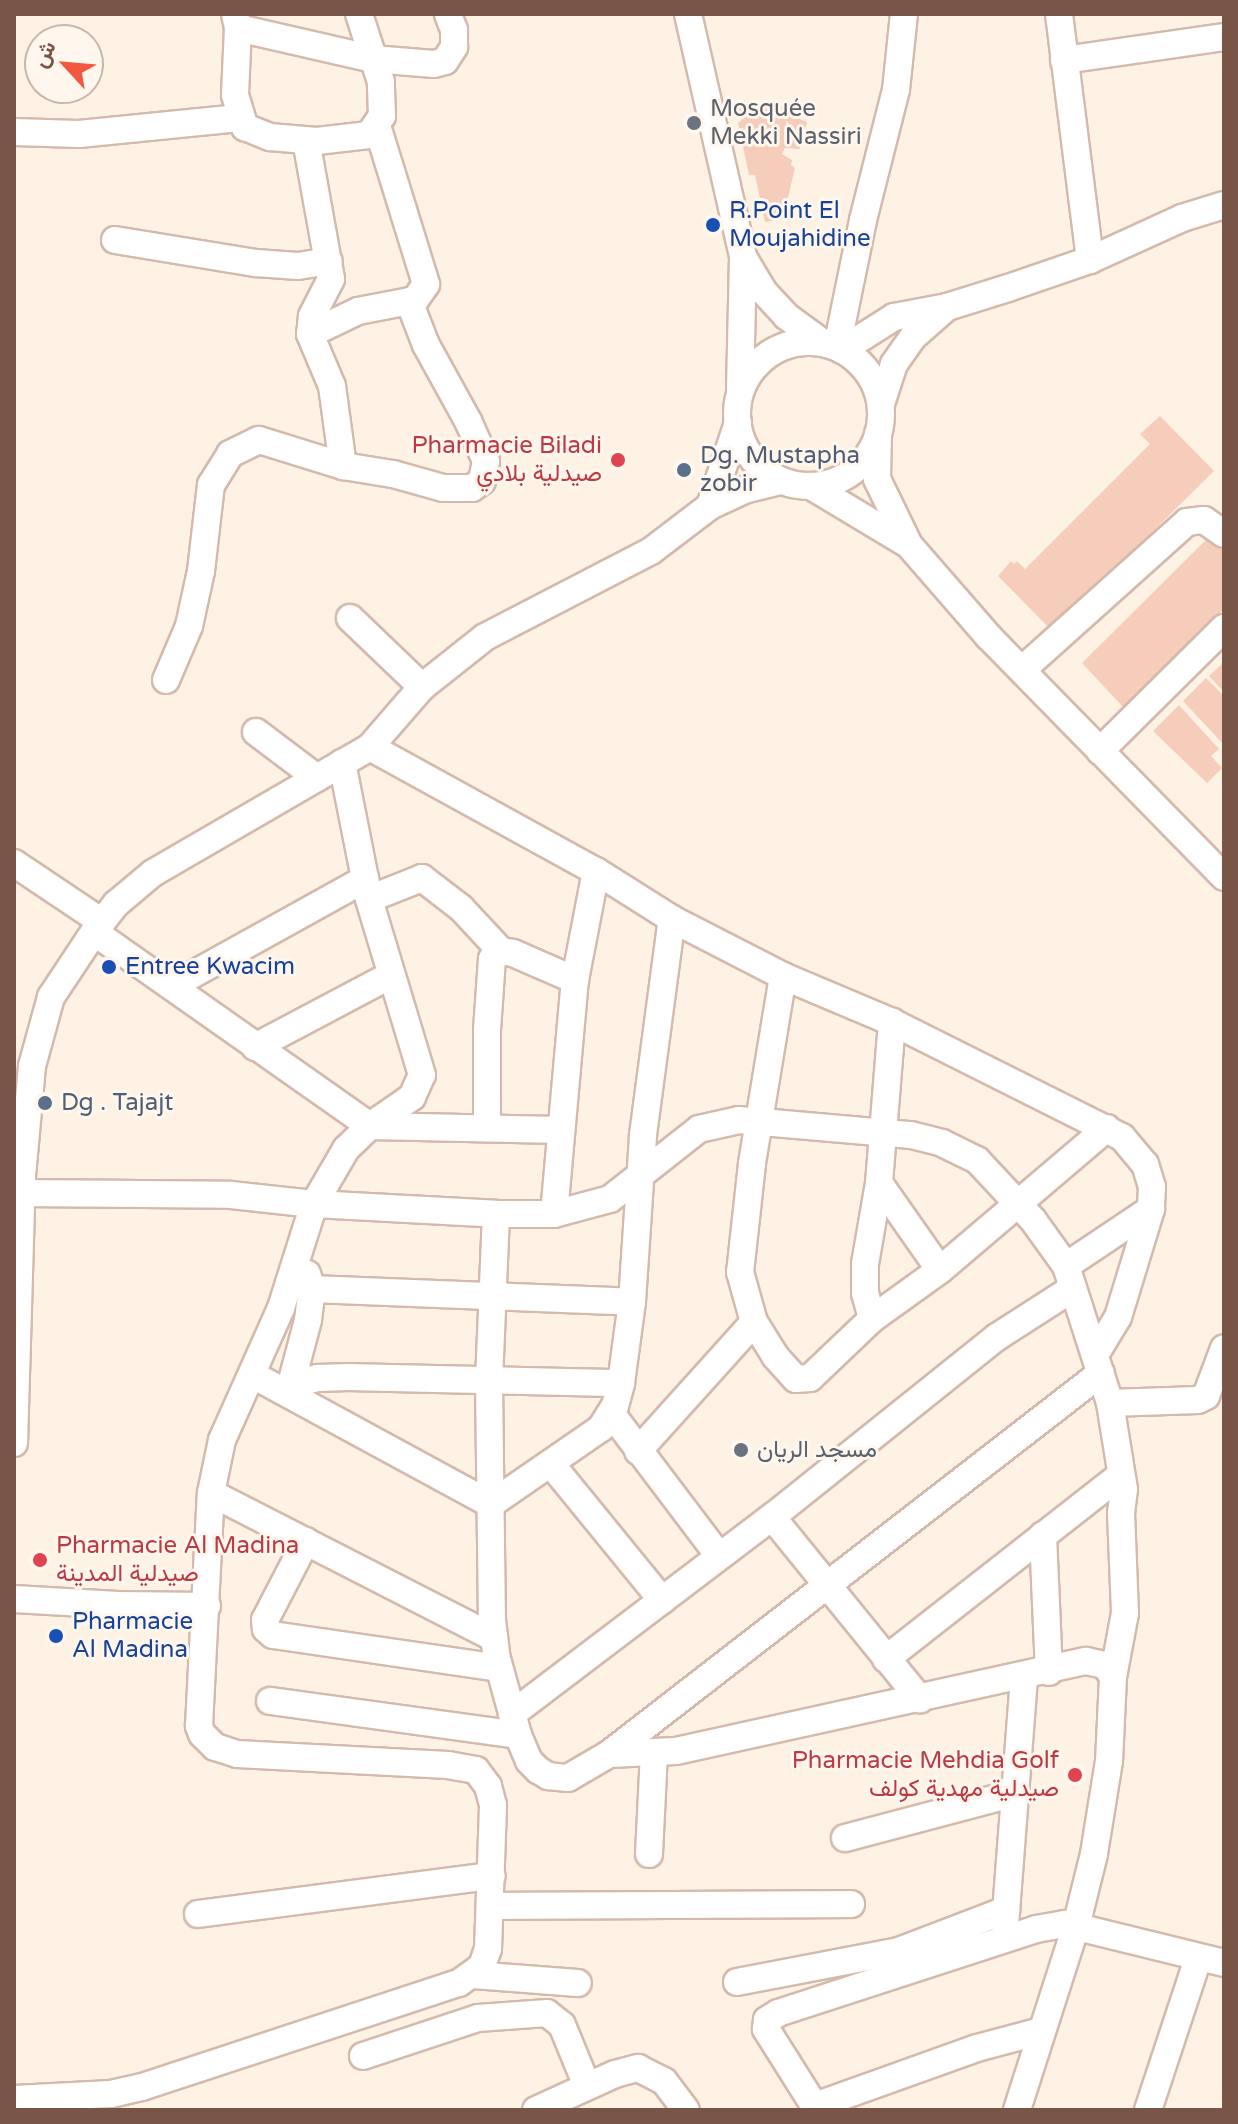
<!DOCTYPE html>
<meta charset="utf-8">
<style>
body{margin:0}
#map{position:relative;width:1238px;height:2124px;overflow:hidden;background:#fef2e5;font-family:"Varela Round",Vazirmatn,sans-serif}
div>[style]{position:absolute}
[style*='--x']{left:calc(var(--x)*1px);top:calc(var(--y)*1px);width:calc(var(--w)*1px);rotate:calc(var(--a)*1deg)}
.building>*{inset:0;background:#f6ccba}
.roads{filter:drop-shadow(2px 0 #d3baac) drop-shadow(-2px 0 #d3baac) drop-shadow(0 2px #d3baac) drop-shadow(0 -2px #d3baac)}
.minor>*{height:26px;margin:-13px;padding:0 13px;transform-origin:13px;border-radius:13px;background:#fff}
.minor>.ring{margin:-13px;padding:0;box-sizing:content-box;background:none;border:26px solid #fff;border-radius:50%}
.dots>*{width:22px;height:22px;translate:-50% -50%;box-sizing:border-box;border:4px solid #fff6ed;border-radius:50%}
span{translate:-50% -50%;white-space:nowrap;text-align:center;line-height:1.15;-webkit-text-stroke:6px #fff6ed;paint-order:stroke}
.worship-label{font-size:24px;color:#5b616d}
.left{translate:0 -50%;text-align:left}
.transit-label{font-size:24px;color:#164399}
.health-label{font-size:24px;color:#be3a42}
.right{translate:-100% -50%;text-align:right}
.service-label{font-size:24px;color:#4e5e75}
.frame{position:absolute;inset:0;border:16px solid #795547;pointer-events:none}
.north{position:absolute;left:24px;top:24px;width:80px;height:80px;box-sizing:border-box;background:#fff6ed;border:2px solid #c9b6ab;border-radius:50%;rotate:296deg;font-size:22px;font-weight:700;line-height:32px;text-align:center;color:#795547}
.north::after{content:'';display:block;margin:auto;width:28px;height:36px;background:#f25740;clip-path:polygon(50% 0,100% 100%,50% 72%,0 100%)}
</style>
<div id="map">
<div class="building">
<div style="clip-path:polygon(733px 105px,794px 105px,792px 116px,807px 122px,800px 149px,785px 148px,782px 154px,792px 160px,791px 165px,795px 168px,783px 219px,765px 222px,755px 175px,749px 175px,738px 123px,742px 120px)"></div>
<div style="clip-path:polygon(1160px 416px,1214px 471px,1052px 631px,998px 576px,1011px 561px,1014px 564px,1017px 561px,1025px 569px,1150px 444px,1140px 434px)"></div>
<div style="clip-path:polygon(1212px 534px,1222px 541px,1224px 549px,1224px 609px,1123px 707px,1082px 663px)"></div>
<div style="clip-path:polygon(1224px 662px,1224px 692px,1209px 676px)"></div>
<div style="clip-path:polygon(1206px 678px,1224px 696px,1224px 745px,1183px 701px)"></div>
<div style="clip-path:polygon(1179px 705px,1219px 749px,1211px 756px,1222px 768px,1207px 783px,1153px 731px)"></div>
</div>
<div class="roads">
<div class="minor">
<div style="--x:235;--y:14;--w:14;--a:78"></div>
<div style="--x:238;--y:28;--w:67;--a:92.6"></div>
<div style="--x:235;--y:95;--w:34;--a:73"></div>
<div style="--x:245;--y:127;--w:27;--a:22"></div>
<div style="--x:270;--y:137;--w:47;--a:4.9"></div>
<div style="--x:317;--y:141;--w:52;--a:-6.6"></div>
<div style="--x:369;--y:135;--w:23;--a:-56"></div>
<div style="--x:382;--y:116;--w:34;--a:-92"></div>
<div style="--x:381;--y:82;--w:71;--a:-107.9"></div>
<div style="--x:688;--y:14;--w:249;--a:77.2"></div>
<div style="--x:743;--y:257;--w:131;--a:91.3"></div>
<div style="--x:1059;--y:14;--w:248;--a:82.8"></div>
<div style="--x:238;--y:28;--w:139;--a:12.9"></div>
<div style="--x:373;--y:59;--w:61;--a:4.7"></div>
<div style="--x:434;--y:64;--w:11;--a:-15"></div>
<div style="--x:445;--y:61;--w:17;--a:-57"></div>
<div style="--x:454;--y:47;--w:17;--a:-90"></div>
<div style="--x:454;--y:30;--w:17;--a:-111"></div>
<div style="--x:1064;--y:60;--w:162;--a:-8.2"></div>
<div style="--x:14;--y:132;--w:65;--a:1.8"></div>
<div style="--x:79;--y:134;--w:161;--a:-5.7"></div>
<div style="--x:306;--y:140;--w:141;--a:79.8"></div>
<div style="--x:331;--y:279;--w:42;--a:117.2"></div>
<div style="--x:312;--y:316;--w:18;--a:96"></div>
<div style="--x:310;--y:334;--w:56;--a:67.1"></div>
<div style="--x:332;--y:386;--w:81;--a:82.2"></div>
<div style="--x:343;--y:466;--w:51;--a:9.1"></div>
<div style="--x:393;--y:474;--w:52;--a:15.6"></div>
<div style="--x:443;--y:488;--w:29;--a:0"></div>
<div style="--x:472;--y:488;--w:12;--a:-35"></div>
<div style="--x:482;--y:481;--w:20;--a:-79"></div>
<div style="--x:486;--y:461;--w:44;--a:-114.2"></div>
<div style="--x:468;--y:421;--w:87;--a:-118.9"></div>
<div style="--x:426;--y:345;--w:47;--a:-111.1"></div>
<div style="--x:115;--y:240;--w:143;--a:9.3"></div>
<div style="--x:256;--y:263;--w:42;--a:4.1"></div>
<div style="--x:298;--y:266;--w:31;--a:-9"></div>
<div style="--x:743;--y:257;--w:41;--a:59"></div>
<div style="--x:764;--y:292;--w:33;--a:47"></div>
<div style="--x:786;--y:316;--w:46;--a:36.1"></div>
<div style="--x:310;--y:334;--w:53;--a:-25.6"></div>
<div style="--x:358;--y:311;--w:58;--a:-10.9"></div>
<div style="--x:415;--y:300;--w:19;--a:-55"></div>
<div style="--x:426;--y:284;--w:165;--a:-107.2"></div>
<div class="ring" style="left:737px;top:342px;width:118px;height:118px"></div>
<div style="--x:837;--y:347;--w:130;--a:-78.4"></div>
<div style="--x:863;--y:220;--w:134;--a:-75.8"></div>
<div style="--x:896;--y:90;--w:76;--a:-84"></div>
<div style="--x:842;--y:350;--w:62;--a:-32.4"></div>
<div style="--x:894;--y:317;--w:54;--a:-10.7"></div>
<div style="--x:947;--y:307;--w:64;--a:-17.3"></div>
<div style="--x:1008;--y:288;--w:87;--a:-18.9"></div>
<div style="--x:1090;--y:260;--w:101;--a:-24.5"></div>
<div style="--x:1182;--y:218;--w:44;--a:-17.2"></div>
<div style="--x:881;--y:404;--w:42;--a:-72"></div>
<div style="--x:894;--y:364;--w:33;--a:-55"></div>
<div style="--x:913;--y:337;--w:45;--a:-41.4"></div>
<div style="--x:878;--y:434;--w:45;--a:91.3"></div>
<div style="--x:877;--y:479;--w:73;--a:64.1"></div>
<div style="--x:909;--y:545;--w:121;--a:49"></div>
<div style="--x:988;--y:636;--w:337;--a:45.6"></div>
<div style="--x:811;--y:486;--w:111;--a:31"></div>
<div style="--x:710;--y:506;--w:88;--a:-71.4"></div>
<div style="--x:350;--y:618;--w:100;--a:43.8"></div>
<div style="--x:1023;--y:669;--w:220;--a:-41.9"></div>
<div style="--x:1187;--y:522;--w:17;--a:-7"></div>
<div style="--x:1204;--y:520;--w:24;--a:35"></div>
<div style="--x:166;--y:680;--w:59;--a:-66.9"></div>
<div style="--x:189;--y:626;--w:56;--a:-77.7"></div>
<div style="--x:201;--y:571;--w:87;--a:-83.4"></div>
<div style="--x:211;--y:485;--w:36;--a:-58"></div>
<div style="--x:230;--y:454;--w:32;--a:-26"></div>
<div style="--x:259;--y:440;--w:88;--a:17.2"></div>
<div style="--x:256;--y:732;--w:76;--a:37"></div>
<div style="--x:370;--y:747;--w:258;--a:28.8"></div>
<div style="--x:596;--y:871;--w:90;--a:32.3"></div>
<div style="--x:672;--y:919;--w:125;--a:27.2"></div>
<div style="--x:783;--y:976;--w:118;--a:22.9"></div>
<div style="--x:892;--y:1022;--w:257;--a:26.6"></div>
<div style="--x:1122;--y:1137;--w:35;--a:50"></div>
<div style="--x:1145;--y:1164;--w:24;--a:73"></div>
<div style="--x:1152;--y:1187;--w:22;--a:93"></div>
<div style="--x:1151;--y:1209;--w:102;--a:146.2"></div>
<div style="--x:1100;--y:751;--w:175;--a:-44.8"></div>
<div style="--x:14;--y:863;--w:106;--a:33.8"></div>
<div style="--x:369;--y:899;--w:57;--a:-21.6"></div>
<div style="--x:422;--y:878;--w:49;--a:37.6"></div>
<div style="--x:461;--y:908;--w:59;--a:47.1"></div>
<div style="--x:94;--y:932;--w:337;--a:35.1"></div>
<div style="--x:370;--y:1126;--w:189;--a:1.2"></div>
<div style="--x:783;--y:976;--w:191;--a:99.4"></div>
<div style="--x:752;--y:1164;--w:109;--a:96.3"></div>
<div style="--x:740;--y:1272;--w:52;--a:74.4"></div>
<div style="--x:754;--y:1322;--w:40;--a:58"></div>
<div style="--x:775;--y:1356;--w:31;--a:48"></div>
<div style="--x:796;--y:1379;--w:14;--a:-4"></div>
<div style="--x:810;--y:1378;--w:86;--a:-43.6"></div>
<div style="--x:872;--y:1319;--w:84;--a:-35.8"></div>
<div style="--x:940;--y:1270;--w:219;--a:-40.4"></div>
<div style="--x:172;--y:986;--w:221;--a:-29"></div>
<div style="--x:255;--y:1047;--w:154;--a:-27.9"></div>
<div style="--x:487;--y:1128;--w:98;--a:-90"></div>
<div style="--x:487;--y:1030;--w:71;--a:-86"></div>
<div style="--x:492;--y:959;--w:12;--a:-42"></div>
<div style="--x:501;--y:951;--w:12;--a:9"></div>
<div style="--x:513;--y:953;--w:68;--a:23.5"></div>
<div style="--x:879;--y:1183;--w:106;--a:55"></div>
<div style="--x:22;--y:1193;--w:209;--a:0.5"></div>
<div style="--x:231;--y:1195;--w:83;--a:6.2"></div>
<div style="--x:314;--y:1204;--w:182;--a:3.1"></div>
<div style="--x:496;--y:1214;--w:58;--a:0"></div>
<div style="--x:554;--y:1214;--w:58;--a:-15"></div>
<div style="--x:610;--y:1199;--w:113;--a:-38.2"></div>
<div style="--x:699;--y:1129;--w:41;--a:-12.7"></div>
<div style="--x:739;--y:1120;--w:173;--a:5"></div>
<div style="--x:911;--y:1135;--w:32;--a:14"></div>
<div style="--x:942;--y:1143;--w:39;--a:26"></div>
<div style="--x:977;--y:1160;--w:82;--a:47"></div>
<div style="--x:1033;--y:1220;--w:57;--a:54.3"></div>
<div style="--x:1066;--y:1266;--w:144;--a:72.2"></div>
<div style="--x:1110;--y:1403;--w:87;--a:80.8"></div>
<div style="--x:1124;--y:1489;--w:24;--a:97"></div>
<div style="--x:1121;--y:1513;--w:100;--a:87.7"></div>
<div style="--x:1125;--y:1613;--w:65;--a:100.6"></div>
<div style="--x:1113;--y:1677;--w:84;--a:92.7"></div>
<div style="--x:1109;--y:1761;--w:94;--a:99.2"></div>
<div style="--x:1094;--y:1854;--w:74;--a:104"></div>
<div style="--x:1076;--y:1926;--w:193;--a:107.8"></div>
<div style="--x:496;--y:1214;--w:166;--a:92.4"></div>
<div style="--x:489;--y:1380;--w:240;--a:89.3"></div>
<div style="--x:492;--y:1620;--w:35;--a:83"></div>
<div style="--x:496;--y:1655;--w:83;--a:74.6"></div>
<div style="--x:518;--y:1735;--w:28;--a:67"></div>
<div style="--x:529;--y:1761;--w:13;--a:45"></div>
<div style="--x:538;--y:1770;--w:12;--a:31"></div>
<div style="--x:548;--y:1776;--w:20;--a:6"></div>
<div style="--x:568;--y:1778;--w:48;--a:-30.3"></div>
<div style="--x:609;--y:1754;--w:67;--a:-2.6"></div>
<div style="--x:676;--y:1751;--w:420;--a:-12.4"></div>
<div style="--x:1086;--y:1661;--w:19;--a:12"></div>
<div style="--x:1105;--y:1665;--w:14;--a:56"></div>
<div style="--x:554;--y:1214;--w:235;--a:-84.9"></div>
<div style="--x:575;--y:980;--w:111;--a:-79.1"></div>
<div style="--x:312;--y:1289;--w:320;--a:2.3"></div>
<div style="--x:872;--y:1319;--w:27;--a:-105"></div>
<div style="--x:865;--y:1293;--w:29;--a:-90"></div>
<div style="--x:865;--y:1264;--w:82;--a:-80.2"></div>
<div style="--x:879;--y:1183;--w:162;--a:-85.4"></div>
<div style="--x:1095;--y:1355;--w:44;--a:-58.8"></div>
<div style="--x:1118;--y:1317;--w:113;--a:-73"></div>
<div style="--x:253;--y:1375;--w:271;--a:28.5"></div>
<div style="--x:491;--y:1504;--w:134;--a:-34.6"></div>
<div style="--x:601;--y:1428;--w:26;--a:-58"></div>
<div style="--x:615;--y:1406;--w:24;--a:-75"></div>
<div style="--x:621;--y:1383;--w:82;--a:-82.3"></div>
<div style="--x:632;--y:1302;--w:167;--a:-86.2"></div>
<div style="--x:643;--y:1135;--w:218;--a:-82.4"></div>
<div style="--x:291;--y:1384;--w:66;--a:-75.1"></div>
<div style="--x:308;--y:1320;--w:31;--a:-83"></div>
<div style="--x:312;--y:1289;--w:16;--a:-108"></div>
<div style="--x:280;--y:1388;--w:39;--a:-15"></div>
<div style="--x:318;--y:1378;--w:31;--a:-2"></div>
<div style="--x:349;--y:1377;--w:272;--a:1.3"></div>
<div style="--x:1110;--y:1403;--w:88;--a:-2"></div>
<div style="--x:1198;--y:1400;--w:9;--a:-27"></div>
<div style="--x:1206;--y:1396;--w:51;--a:-69.4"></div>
<div style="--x:611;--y:1413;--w:179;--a:52.9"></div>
<div style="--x:14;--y:1443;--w:267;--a:-88.3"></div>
<div style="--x:22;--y:1176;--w:110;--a:-84.8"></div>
<div style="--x:32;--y:1066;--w:72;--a:-74.6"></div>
<div style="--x:51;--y:997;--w:78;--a:-56.5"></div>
<div style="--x:94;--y:932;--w:36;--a:-52"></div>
<div style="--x:116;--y:904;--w:48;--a:-40"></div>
<div style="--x:153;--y:873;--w:251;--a:-30.1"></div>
<div style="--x:370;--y:747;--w:79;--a:-49.1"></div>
<div style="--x:422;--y:687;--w:80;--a:-38.4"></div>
<div style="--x:485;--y:637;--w:187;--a:-27.4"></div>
<div style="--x:651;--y:551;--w:74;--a:-37.3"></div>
<div style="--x:710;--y:506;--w:38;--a:-25"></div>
<div style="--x:744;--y:490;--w:38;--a:-14"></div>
<div style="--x:638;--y:1451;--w:173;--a:-48"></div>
<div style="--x:551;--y:1464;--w:176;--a:50.8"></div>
<div style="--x:211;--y:1493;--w:318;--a:27.1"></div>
<div style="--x:772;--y:1517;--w:235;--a:50.9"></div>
<div style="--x:1043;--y:1535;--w:137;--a:87.5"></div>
<div style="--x:306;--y:1541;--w:89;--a:117.4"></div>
<div style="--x:265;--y:1620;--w:9;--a:84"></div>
<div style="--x:266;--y:1629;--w:9;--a:41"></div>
<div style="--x:273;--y:1635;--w:228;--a:8.3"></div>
<div style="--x:14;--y:1599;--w:104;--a:3.3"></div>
<div style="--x:118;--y:1605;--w:89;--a:0.6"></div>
<div style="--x:886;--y:1659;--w:298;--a:-38.1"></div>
<div style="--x:270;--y:1701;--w:250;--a:7.8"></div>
<div style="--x:512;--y:1714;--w:326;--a:-37.2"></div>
<div style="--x:772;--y:1517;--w:288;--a:-38.7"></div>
<div style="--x:997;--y:1337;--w:90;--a:-32.8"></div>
<div style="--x:609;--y:1754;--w:622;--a:-37.75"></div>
<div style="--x:845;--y:1838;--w:176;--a:-14.8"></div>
<div style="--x:649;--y:1854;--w:101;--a:-87.2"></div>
<div style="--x:490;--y:1906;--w:361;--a:-0.3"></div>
<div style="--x:198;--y:1914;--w:296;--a:-7.4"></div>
<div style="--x:1005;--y:1925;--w:250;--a:-85.6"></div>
<div style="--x:473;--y:1975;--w:105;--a:4.4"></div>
<div style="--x:737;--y:1982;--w:165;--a:-10.8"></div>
<div style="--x:899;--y:1951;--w:115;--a:-21"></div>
<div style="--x:363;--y:2056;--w:121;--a:-18.3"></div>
<div style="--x:478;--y:2018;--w:69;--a:-4.1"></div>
<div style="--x:547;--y:2013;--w:19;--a:39"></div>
<div style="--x:562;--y:2025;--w:66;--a:67.7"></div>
<div style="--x:14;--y:2099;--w:97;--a:-3"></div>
<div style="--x:111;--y:2094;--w:32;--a:-13"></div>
<div style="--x:142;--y:2087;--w:334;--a:-18.2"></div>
<div style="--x:459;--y:1983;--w:29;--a:-36"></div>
<div style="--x:482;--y:1966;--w:18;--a:-71"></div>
<div style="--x:488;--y:1949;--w:144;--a:-88"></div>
<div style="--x:493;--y:1805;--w:20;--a:-105"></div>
<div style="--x:488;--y:1786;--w:20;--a:-127"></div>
<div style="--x:476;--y:1770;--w:28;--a:-170"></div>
<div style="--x:448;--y:1765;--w:211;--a:-177"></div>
<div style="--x:237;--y:1754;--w:23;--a:-162"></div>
<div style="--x:215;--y:1747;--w:18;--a:-135"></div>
<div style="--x:202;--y:1734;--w:9;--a:-111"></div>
<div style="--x:199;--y:1726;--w:233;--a:-87.1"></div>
<div style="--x:211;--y:1493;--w:54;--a:-78.3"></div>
<div style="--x:222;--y:1440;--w:145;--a:-65.9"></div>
<div style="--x:281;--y:1308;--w:109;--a:-72.4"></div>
<div style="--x:314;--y:1204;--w:64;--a:-59.8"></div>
<div style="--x:346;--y:1149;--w:33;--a:-44"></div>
<div style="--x:370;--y:1126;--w:51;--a:-34.6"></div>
<div style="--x:412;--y:1097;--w:24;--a:-66"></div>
<div style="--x:422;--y:1075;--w:184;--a:-106.8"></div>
<div style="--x:369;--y:899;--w:139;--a:-101.2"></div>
<div style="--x:815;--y:2106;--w:172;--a:-19.7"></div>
<div style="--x:977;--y:2048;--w:66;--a:-14.9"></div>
<div style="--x:536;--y:2110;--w:87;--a:-24.5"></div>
<div style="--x:615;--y:2074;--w:24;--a:-15"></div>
<div style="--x:638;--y:2068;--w:29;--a:27"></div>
<div style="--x:664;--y:2081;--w:36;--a:53"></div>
<div style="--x:817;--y:2110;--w:96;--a:-122.2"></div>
<div style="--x:766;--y:2029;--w:9;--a:-84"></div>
<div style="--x:767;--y:2020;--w:13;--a:-32"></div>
<div style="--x:778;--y:2013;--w:271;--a:-18"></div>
<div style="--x:1036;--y:1929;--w:29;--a:-10"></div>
<div style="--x:1065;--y:1924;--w:164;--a:13.8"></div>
<div style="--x:1148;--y:2110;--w:159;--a:-71.7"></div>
</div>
</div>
<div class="dots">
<div style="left:694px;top:123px;background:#6b7280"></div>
<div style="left:713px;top:225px;background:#1a4fb4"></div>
<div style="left:618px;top:460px;background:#e0444e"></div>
<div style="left:684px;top:470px;background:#5c6f8a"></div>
<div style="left:109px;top:967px;background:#1a4fb4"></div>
<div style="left:45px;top:1103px;background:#5c6f8a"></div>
<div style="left:741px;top:1450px;background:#6b7280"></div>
<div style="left:40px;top:1560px;background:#e0444e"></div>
<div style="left:56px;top:1636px;background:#1a4fb4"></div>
<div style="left:1075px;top:1775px;background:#e0444e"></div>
</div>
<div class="worship-label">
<span class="left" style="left:710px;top:123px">Mosquée<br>Mekki Nassiri</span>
<span class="left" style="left:757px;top:1450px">مسجد الريان</span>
</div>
<div class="transit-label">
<span class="left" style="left:729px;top:225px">R.Point El<br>Moujahidine</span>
<span class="left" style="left:125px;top:967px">Entree Kwacim</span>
<span class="left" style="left:72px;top:1636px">Pharmacie<br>Al Madina</span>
</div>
<div class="health-label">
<span class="right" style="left:602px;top:460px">Pharmacie Biladi<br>صيدلية بلادي</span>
<span class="left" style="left:56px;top:1560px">Pharmacie Al Madina<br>صيدلية المدينة</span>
<span class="right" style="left:1059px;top:1775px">Pharmacie Mehdia Golf<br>صيدلية مهدية كولف</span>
</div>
<div class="service-label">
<span class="left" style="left:700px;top:470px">Dg. Mustapha<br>zobir</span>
<span class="left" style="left:61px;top:1103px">Dg . Tajajt</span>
</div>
<div class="frame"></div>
<div class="north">ش</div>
</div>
